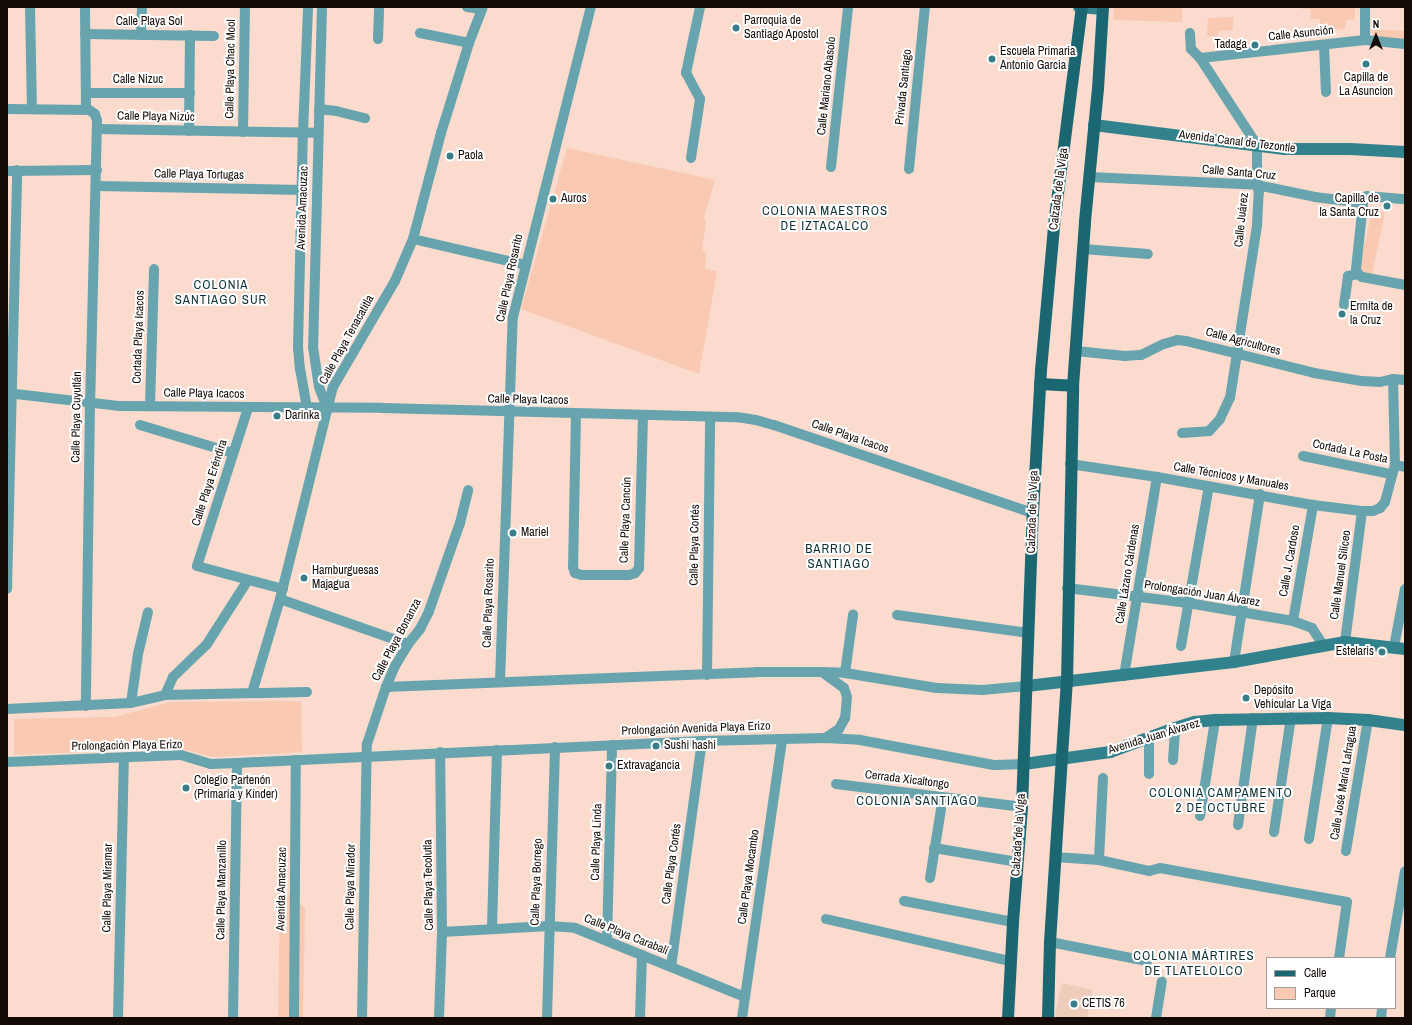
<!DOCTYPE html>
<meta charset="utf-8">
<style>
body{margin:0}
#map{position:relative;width:1412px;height:1025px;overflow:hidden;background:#fadbcd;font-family:"Archivo Narrow",sans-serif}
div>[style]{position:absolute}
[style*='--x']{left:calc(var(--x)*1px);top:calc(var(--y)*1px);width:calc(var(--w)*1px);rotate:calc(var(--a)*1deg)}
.built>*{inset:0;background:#f0ccba}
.green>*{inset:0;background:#f9c9b2}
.street>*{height:10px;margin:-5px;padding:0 5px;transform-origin:5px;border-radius:5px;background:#67a4ae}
.secondary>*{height:12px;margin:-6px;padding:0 6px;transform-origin:6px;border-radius:6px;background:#32828d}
.primary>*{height:12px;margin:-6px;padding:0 6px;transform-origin:6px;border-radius:6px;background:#1a6772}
.dots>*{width:11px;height:11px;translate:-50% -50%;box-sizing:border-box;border:2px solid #fff;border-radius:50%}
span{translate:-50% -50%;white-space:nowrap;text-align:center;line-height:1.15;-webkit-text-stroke:4px #fff;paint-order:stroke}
.poi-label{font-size:12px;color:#140a06}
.left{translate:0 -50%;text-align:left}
.right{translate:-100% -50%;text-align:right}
.street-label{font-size:12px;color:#140a06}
.neighbourhood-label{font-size:13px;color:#0f3136;letter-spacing:1px}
.frame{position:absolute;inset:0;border:8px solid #140a06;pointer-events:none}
.legend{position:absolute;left:1266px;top:957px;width:130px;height:52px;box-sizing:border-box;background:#fff;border:1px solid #a19d9b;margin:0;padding:5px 7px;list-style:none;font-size:12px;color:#140a06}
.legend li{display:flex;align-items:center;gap:8px;height:20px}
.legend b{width:20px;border:1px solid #a19d9b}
.north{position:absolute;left:1356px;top:16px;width:40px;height:40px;-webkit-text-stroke:3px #fff;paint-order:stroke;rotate:0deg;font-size:11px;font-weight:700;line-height:16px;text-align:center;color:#140a06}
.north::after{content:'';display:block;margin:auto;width:14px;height:18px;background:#140a06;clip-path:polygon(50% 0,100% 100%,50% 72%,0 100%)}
</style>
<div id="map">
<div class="built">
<div style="clip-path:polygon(1062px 983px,1093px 990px,1087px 1018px,1054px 1018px)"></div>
</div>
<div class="green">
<div style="clip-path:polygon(1114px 7px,1182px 7px,1182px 22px,1113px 20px)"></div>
<div style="clip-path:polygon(1302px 7px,1355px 7px,1355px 19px,1346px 20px,1345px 29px,1320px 31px,1320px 19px,1311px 19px,1310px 9px,1302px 9px)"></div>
<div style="clip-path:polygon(1233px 17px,1233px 30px,1219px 31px,1218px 36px,1207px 36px,1208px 18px)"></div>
<div style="clip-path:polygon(1372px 29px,1405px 31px,1405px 41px,1373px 36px)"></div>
<div style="clip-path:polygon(567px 148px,715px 180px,704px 217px,706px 221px,702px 250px,706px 252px,705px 269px,717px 271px,699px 374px,521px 309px)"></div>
<div style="clip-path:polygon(1372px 211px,1385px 212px,1372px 275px,1363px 273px,1360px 265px)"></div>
<div style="clip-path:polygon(301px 701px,302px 752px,213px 757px,178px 748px,14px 755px,14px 719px,115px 717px,171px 702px)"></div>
<div style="clip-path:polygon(280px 893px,287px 893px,305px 908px,303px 1018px,278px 1018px)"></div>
</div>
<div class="street">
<div style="--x:30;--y:7;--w:102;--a:88.9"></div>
<div style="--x:322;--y:7;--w:340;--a:91.5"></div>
<div style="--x:313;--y:347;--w:40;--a:81.5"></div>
<div style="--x:319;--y:387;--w:22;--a:69"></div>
<div style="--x:467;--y:7;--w:15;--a:8"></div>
<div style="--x:85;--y:9;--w:101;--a:89.4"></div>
<div style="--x:420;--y:33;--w:50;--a:11.5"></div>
<div style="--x:85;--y:34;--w:129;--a:0.9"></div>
<div style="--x:141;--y:35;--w:28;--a:-88"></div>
<div style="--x:378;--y:39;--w:32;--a:-88"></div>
<div style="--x:1365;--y:40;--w:33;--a:-90"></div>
<div style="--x:1324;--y:45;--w:47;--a:87.6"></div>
<div style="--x:1200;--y:58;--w:166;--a:-6.2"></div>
<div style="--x:1365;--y:40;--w:40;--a:5.7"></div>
<div style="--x:86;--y:93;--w:104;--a:0"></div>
<div style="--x:7;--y:109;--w:82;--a:0.7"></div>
<div style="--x:89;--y:110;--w:7;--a:34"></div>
<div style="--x:95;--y:114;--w:7;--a:74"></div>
<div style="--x:97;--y:121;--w:283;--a:91.4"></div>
<div style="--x:90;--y:404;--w:302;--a:90.8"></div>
<div style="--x:319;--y:109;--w:17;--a:7"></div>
<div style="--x:336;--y:111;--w:30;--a:14"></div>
<div style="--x:97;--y:129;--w:221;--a:1"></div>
<div style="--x:189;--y:131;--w:96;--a:-89.4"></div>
<div style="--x:243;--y:132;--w:125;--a:-89.1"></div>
<div style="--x:691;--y:158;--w:60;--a:-81.3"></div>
<div style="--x:700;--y:99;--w:30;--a:-118"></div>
<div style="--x:686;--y:73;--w:67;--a:-78"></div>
<div style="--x:831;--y:167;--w:161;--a:-83.9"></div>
<div style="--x:909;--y:169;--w:163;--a:-84.4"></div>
<div style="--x:7;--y:171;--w:90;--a:-0.6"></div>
<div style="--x:1090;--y:177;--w:167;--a:2.7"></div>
<div style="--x:1257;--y:185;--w:59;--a:11.7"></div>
<div style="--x:1315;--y:197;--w:48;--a:7.1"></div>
<div style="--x:1363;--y:203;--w:4;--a:-76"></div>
<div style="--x:1364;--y:199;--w:4;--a:-45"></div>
<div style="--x:1367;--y:196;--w:38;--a:5"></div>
<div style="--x:97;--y:186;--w:205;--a:1.1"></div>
<div style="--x:413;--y:239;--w:116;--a:13"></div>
<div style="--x:1083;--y:249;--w:65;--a:4.4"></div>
<div style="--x:1358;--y:274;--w:5;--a:-112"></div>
<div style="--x:1356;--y:269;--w:66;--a:-83.9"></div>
<div style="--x:1358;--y:274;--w:5;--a:37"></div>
<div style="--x:1362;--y:277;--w:44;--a:10.5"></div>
<div style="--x:1344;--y:305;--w:29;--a:-82"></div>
<div style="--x:1348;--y:276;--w:10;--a:-11"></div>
<div style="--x:1076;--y:351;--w:49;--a:5.8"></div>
<div style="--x:1125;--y:356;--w:16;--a:-4"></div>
<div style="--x:1141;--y:355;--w:25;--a:-26"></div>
<div style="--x:1164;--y:344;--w:14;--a:-17"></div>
<div style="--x:1177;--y:340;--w:9;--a:6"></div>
<div style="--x:1186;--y:341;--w:132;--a:14"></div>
<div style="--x:1314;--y:373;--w:49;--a:9.5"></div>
<div style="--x:1362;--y:381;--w:18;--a:3"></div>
<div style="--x:1380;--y:382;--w:13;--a:-13"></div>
<div style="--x:1393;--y:379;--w:12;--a:5"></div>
<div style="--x:7;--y:393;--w:114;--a:6.6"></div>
<div style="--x:120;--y:406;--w:262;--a:0.4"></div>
<div style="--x:382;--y:408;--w:355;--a:1.5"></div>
<div style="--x:737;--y:417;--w:19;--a:9"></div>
<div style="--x:756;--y:420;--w:19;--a:16"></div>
<div style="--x:774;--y:425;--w:274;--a:18.8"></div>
<div style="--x:150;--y:406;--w:137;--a:-88.3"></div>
<div style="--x:248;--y:408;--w:166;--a:107.9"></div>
<div style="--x:197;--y:566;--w:89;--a:15"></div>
<div style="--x:307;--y:408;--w:39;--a:-100"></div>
<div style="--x:300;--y:370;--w:22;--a:-95"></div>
<div style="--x:298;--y:348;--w:215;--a:-88.7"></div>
<div style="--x:303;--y:133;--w:126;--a:-87.7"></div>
<div style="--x:576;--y:414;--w:153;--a:91.1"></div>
<div style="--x:573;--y:567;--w:6;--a:72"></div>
<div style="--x:575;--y:573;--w:6;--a:18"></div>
<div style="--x:581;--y:575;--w:48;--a:0"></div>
<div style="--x:629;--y:575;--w:6;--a:-18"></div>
<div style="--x:635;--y:573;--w:6;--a:-51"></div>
<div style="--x:639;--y:568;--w:153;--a:-88.5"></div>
<div style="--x:140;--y:425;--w:97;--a:16.8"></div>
<div style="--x:1182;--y:433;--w:27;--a:-4"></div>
<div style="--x:1209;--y:431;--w:16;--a:-47"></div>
<div style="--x:1220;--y:419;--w:23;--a:-65"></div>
<div style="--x:1230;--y:398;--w:175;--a:-81.1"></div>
<div style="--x:1257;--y:225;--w:33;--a:-87"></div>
<div style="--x:1259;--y:192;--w:7;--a:-106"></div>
<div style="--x:1257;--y:185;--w:40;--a:-90"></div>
<div style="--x:1257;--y:145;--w:104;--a:-123.2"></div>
<div style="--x:1200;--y:58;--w:13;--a:-135"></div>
<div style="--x:1191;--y:49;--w:16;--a:-94"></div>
<div style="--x:1303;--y:456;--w:90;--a:11.6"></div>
<div style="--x:1070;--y:464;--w:88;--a:8.5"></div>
<div style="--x:1157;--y:477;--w:158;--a:10.2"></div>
<div style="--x:1313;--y:505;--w:49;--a:7"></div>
<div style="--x:1362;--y:511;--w:11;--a:0"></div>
<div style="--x:1373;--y:511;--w:8;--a:-23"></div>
<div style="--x:1380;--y:508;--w:8;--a:-50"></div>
<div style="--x:1385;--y:502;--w:38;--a:-75"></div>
<div style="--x:1395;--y:465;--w:86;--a:-91.3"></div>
<div style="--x:1395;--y:465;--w:10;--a:11"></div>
<div style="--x:1067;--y:588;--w:122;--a:7.1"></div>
<div style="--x:1188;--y:603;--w:107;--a:9.7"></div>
<div style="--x:1293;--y:621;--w:20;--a:20"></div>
<div style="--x:1312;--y:628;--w:20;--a:57"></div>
<div style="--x:7;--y:589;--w:419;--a:-88.6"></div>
<div style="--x:280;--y:599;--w:136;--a:19.4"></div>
<div style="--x:897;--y:615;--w:133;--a:7.8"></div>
<div style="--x:1293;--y:621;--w:118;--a:-80.2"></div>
<div style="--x:1345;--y:642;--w:132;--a:-82.6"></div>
<div style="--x:1181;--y:646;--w:162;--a:-80.1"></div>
<div style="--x:1394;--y:647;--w:59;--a:-79.3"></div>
<div style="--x:1234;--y:662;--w:170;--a:-81.2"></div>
<div style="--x:822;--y:672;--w:27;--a:36"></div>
<div style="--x:844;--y:688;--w:9;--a:72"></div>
<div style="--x:847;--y:697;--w:21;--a:95"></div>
<div style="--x:845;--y:718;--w:13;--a:119"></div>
<div style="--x:839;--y:729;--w:17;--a:147"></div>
<div style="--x:845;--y:673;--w:59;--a:-82.1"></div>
<div style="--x:707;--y:675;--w:258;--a:-89.3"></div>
<div style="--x:1124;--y:676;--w:202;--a:-80.6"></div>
<div style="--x:500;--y:682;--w:365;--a:-88"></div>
<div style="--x:513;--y:317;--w:320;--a:-75.9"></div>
<div style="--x:386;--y:687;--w:370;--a:-2.3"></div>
<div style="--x:756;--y:672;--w:66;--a:0"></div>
<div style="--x:822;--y:672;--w:23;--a:2"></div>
<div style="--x:845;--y:673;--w:93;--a:9.3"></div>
<div style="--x:937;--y:688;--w:45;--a:2.5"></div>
<div style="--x:982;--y:690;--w:45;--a:-5.1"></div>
<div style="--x:252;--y:693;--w:98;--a:-73.4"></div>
<div style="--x:280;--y:599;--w:219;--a:-76"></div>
<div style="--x:333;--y:387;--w:123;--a:-59.7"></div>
<div style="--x:395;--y:281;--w:46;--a:-66.8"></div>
<div style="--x:413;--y:239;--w:110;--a:-75.2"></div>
<div style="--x:441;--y:133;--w:94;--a:-72.7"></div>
<div style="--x:469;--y:43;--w:39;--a:-69"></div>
<div style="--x:165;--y:695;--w:20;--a:-66"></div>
<div style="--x:173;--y:677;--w:47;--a:-44.1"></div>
<div style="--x:207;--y:644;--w:76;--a:-57.4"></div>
<div style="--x:131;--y:703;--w:49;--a:-81.9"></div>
<div style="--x:138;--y:654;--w:43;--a:-76.6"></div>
<div style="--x:7;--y:709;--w:124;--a:-2.8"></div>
<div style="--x:131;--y:703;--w:35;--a:-13"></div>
<div style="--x:165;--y:695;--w:142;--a:-1.2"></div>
<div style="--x:1173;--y:760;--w:32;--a:-86"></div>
<div style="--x:7;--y:762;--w:174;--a:-2.3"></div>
<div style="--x:181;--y:755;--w:31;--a:17"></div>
<div style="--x:211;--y:764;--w:26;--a:-2"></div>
<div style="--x:237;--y:763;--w:466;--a:-2.7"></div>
<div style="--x:702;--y:741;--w:123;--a:-1.4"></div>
<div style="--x:825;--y:738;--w:35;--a:3"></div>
<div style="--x:860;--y:740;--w:136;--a:10.6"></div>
<div style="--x:994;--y:765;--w:30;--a:-2"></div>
<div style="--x:1149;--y:774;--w:36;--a:-90"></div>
<div style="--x:836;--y:784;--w:187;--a:7"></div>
<div style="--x:1200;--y:816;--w:97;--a:-81.1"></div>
<div style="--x:1238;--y:825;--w:108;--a:-82"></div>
<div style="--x:1274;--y:832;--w:116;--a:-81.6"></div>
<div style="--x:1309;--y:839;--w:122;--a:-81.1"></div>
<div style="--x:934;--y:848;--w:85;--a:9.5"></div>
<div style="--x:1346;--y:851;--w:133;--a:-80.5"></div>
<div style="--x:1055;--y:857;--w:44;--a:3.9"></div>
<div style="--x:1099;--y:860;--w:51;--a:12.4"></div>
<div style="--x:1149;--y:871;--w:11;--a:-15"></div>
<div style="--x:1160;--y:868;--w:190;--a:10.3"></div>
<div style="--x:1347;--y:902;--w:57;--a:98.1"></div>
<div style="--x:1099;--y:860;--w:82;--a:-87.2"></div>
<div style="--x:930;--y:878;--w:70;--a:-80.9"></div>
<div style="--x:904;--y:901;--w:111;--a:10.9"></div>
<div style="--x:826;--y:919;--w:189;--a:12.9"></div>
<div style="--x:492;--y:928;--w:178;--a:-88.4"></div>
<div style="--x:442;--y:932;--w:107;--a:-3.2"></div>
<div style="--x:549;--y:926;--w:26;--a:4"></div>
<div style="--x:575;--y:928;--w:183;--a:22.1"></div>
<div style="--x:607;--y:940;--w:195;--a:-88.5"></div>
<div style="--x:1050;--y:942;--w:99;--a:11.1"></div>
<div style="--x:1390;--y:958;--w:88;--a:-80.2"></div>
<div style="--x:671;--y:967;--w:228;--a:-82.2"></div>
<div style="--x:118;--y:1018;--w:260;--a:-88.7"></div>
<div style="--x:233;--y:1018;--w:255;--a:-89.1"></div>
<div style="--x:294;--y:1018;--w:258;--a:-89.6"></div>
<div style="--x:362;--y:1018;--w:274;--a:-89"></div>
<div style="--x:367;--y:744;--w:60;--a:-71.6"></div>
<div style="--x:386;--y:687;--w:23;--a:-67"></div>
<div style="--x:395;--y:666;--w:26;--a:-59"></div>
<div style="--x:408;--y:644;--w:19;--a:-51"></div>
<div style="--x:420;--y:629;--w:20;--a:-63"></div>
<div style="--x:429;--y:611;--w:93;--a:-70.6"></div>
<div style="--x:460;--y:523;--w:34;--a:-76"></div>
<div style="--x:439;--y:1018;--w:86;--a:-88"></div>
<div style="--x:442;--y:932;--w:180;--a:-90.6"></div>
<div style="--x:547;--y:1018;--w:271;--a:-88.3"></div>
<div style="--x:640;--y:1018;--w:63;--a:-88.2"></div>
<div style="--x:742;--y:1018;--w:281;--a:-81.8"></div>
<div style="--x:1156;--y:1018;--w:37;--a:-81"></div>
<div style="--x:1330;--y:1018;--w:10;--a:-84"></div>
<div style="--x:1381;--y:1018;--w:10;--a:-84"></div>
</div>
<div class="secondary">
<div style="--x:1079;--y:7;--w:24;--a:5"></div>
<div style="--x:1094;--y:125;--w:192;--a:7.2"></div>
<div style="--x:1284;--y:149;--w:66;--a:0"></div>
<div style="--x:1350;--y:149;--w:55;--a:3.1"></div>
<div style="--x:1027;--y:686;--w:208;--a:-6.6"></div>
<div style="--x:1234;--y:662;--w:113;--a:-10.2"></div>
<div style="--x:1345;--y:642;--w:60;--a:6.7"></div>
<div style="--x:1024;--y:764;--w:87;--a:-7.9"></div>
<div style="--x:1110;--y:752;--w:69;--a:-20.3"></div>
<div style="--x:1175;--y:728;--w:21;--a:-17"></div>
<div style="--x:1195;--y:722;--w:20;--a:-6"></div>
<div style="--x:1215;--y:720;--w:113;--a:-1"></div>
<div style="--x:1328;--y:718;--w:40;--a:2.9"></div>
<div style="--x:1368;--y:720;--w:37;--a:8"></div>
</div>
<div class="primary">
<div style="--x:1040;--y:384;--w:33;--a:3"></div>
<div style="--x:1008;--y:1018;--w:96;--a:-87"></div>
<div style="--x:1013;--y:922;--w:115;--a:-85.5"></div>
<div style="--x:1022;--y:807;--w:294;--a:-87.9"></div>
<div style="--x:1033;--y:513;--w:143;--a:-86.8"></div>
<div style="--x:1041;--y:370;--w:154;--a:-84.8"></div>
<div style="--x:1055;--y:217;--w:212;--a:-82.7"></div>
<div style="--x:1048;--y:1018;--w:76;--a:-88.5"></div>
<div style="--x:1050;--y:942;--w:261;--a:-86.3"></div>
<div style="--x:1067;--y:682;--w:296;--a:-88.8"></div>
<div style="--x:1073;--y:386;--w:165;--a:-85.8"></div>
<div style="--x:1085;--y:221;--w:133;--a:-84.4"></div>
<div style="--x:1098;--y:89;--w:82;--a:-86.5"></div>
</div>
<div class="dots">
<div style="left:736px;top:28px;background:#387e89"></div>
<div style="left:1255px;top:45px;background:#387e89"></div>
<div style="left:992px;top:59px;background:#387e89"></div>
<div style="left:1366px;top:64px;background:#387e89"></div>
<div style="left:450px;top:156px;background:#387e89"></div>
<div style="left:553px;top:199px;background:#387e89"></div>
<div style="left:1387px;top:206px;background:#387e89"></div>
<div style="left:1342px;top:314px;background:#387e89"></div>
<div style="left:277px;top:416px;background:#387e89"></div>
<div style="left:513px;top:533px;background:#387e89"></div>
<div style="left:304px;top:578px;background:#387e89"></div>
<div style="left:1382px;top:652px;background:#387e89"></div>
<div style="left:1246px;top:698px;background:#387e89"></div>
<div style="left:656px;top:746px;background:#387e89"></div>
<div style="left:609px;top:766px;background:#387e89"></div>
<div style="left:186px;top:788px;background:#387e89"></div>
<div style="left:1074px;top:1004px;background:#387e89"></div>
</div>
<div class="poi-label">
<span class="left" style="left:744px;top:28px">Parroquia de<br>Santiago Apostol</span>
<span class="right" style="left:1247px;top:45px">Tadaga</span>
<span class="left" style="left:1000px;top:59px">Escuela Primaria<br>Antonio Garcia</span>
<span style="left:1366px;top:85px">Capilla de<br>La Asuncion</span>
<span class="left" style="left:458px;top:156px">Paola</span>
<span class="left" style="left:561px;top:199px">Auros</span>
<span class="right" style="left:1379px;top:206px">Capilla de<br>la Santa Cruz</span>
<span class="left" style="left:1350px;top:314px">Ermita de<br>la Cruz</span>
<span class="left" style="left:285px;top:416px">Darinka</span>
<span class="left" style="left:521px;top:533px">Mariel</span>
<span class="left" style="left:312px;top:578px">Hamburguesas<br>Majagua</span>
<span class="right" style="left:1374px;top:652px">Estelaris</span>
<span class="left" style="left:1254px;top:698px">Depósito<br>Vehicular La Viga</span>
<span class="left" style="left:664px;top:746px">Sushi hashi</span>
<span class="left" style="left:617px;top:766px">Extravagancia</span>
<span class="left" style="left:194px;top:788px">Colegio Partenón<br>(Primaria y Kínder)</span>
<span class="left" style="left:1082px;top:1004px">CETIS 76</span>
</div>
<div class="street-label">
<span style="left:149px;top:22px">Calle Playa Sol</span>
<span style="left:1301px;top:34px;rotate:-6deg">Calle Asunción</span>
<span style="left:231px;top:69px;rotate:-89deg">Calle Playa Chac Mool</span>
<span style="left:138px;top:80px">Calle Nizuc</span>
<span style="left:827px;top:86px;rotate:-84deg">Calle Mariano Abasolo</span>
<span style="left:904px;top:87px;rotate:-84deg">Privada Santiago</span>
<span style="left:156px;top:117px;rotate:1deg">Calle Playa Nizúc</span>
<span style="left:1237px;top:142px;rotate:7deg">Avenida Canal de Tezontle</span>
<span style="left:1239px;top:173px;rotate:5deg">Calle Santa Cruz</span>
<span style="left:199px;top:175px;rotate:1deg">Calle Playa Tortugas</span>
<span style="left:1059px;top:189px;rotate:-83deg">Calzada de la Viga</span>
<span style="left:303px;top:208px;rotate:-88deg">Avenida Amacuzac</span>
<span style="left:1242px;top:220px;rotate:-84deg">Calle Juárez</span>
<span style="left:510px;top:278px;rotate:-78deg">Calle Playa Rosarito</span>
<span style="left:139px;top:337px;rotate:-88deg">Cortada Playa Icacos</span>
<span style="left:347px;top:340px;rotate:-61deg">Calle Playa Tenacatitla</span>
<span style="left:1243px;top:342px;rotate:15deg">Calle Agricultores</span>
<span style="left:204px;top:394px;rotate:1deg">Calle Playa Icacos</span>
<span style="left:528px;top:400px;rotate:1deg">Calle Playa Icacos</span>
<span style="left:77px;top:417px;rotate:-89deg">Calle Playa Cuyutlán</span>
<span style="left:850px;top:437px;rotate:19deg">Calle Playa Icacos</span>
<span style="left:1350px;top:452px;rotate:12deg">Cortada La Posta</span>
<span style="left:1231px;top:477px;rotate:10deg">Calle Técnicos y Manuales</span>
<span style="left:210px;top:483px;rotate:-72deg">Calle Playa Eréndira</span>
<span style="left:1033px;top:512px;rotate:-88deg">Calzada de la Viga</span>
<span style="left:626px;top:520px;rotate:-88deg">Calle Playa Cancún</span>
<span style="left:695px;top:545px;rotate:-89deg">Calle Playa Cortés</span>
<span style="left:1290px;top:561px;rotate:-80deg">Calle J. Cardoso</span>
<span style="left:1128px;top:574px;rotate:-81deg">Calle Lázaro Cárdenas</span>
<span style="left:1341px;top:575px;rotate:-82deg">Calle Manuel Silíceo</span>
<span style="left:1202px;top:594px;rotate:9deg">Prolongación Juan Álvarez</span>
<span style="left:489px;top:603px;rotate:-88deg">Calle Playa Rosarito</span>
<span style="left:397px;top:640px;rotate:-62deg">Calle Playa Bonanza</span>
<span style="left:696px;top:729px;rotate:-2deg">Prolongación Avenida Playa Erizo</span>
<span style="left:1154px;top:737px;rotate:-17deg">Avenida Juan Álvarez</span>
<span style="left:127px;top:746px;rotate:-1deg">Prolongación Playa Erizo</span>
<span style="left:907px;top:780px;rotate:7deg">Cerrada Xicaltongo</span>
<span style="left:1344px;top:783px;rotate:-81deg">Calle José María Lafragua</span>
<span style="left:1019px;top:835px;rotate:-86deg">Calzada de la Viga</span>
<span style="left:597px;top:842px;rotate:-88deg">Calle Playa Linda</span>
<span style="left:672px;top:864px;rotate:-82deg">Calle Playa Cortés</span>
<span style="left:749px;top:877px;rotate:-82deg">Calle Playa Mocambo</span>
<span style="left:537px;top:882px;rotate:-88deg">Calle Playa Borrego</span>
<span style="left:429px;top:885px;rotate:-91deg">Calle Playa Tecolutla</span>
<span style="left:351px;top:887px;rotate:-89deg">Calle Playa Mirador</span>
<span style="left:108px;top:888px;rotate:-89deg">Calle Playa Miramar</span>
<span style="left:282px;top:889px;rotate:-89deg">Avenida Amacuzac</span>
<span style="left:222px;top:890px;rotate:-89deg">Calle Playa Manzanillo</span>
<span style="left:626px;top:935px;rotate:22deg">Calle Playa Carabalí</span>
</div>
<div class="neighbourhood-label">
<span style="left:825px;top:219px">COLONIA MAESTROS<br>DE IZTACALCO</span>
<span style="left:221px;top:293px">COLONIA<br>SANTIAGO SUR</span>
<span style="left:839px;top:557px">BARRIO DE<br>SANTIAGO</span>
<span style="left:1221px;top:801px">COLONIA CAMPAMENTO<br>2 DE OCTUBRE</span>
<span style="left:917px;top:801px">COLONIA SANTIAGO</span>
<span style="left:1194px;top:964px">COLONIA MÁRTIRES<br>DE TLATELOLCO</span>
</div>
<div class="frame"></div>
<ul class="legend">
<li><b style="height:5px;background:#1a6772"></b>Calle</li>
<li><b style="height:11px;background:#f9c9b2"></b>Parque</li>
</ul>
<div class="north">N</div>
</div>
